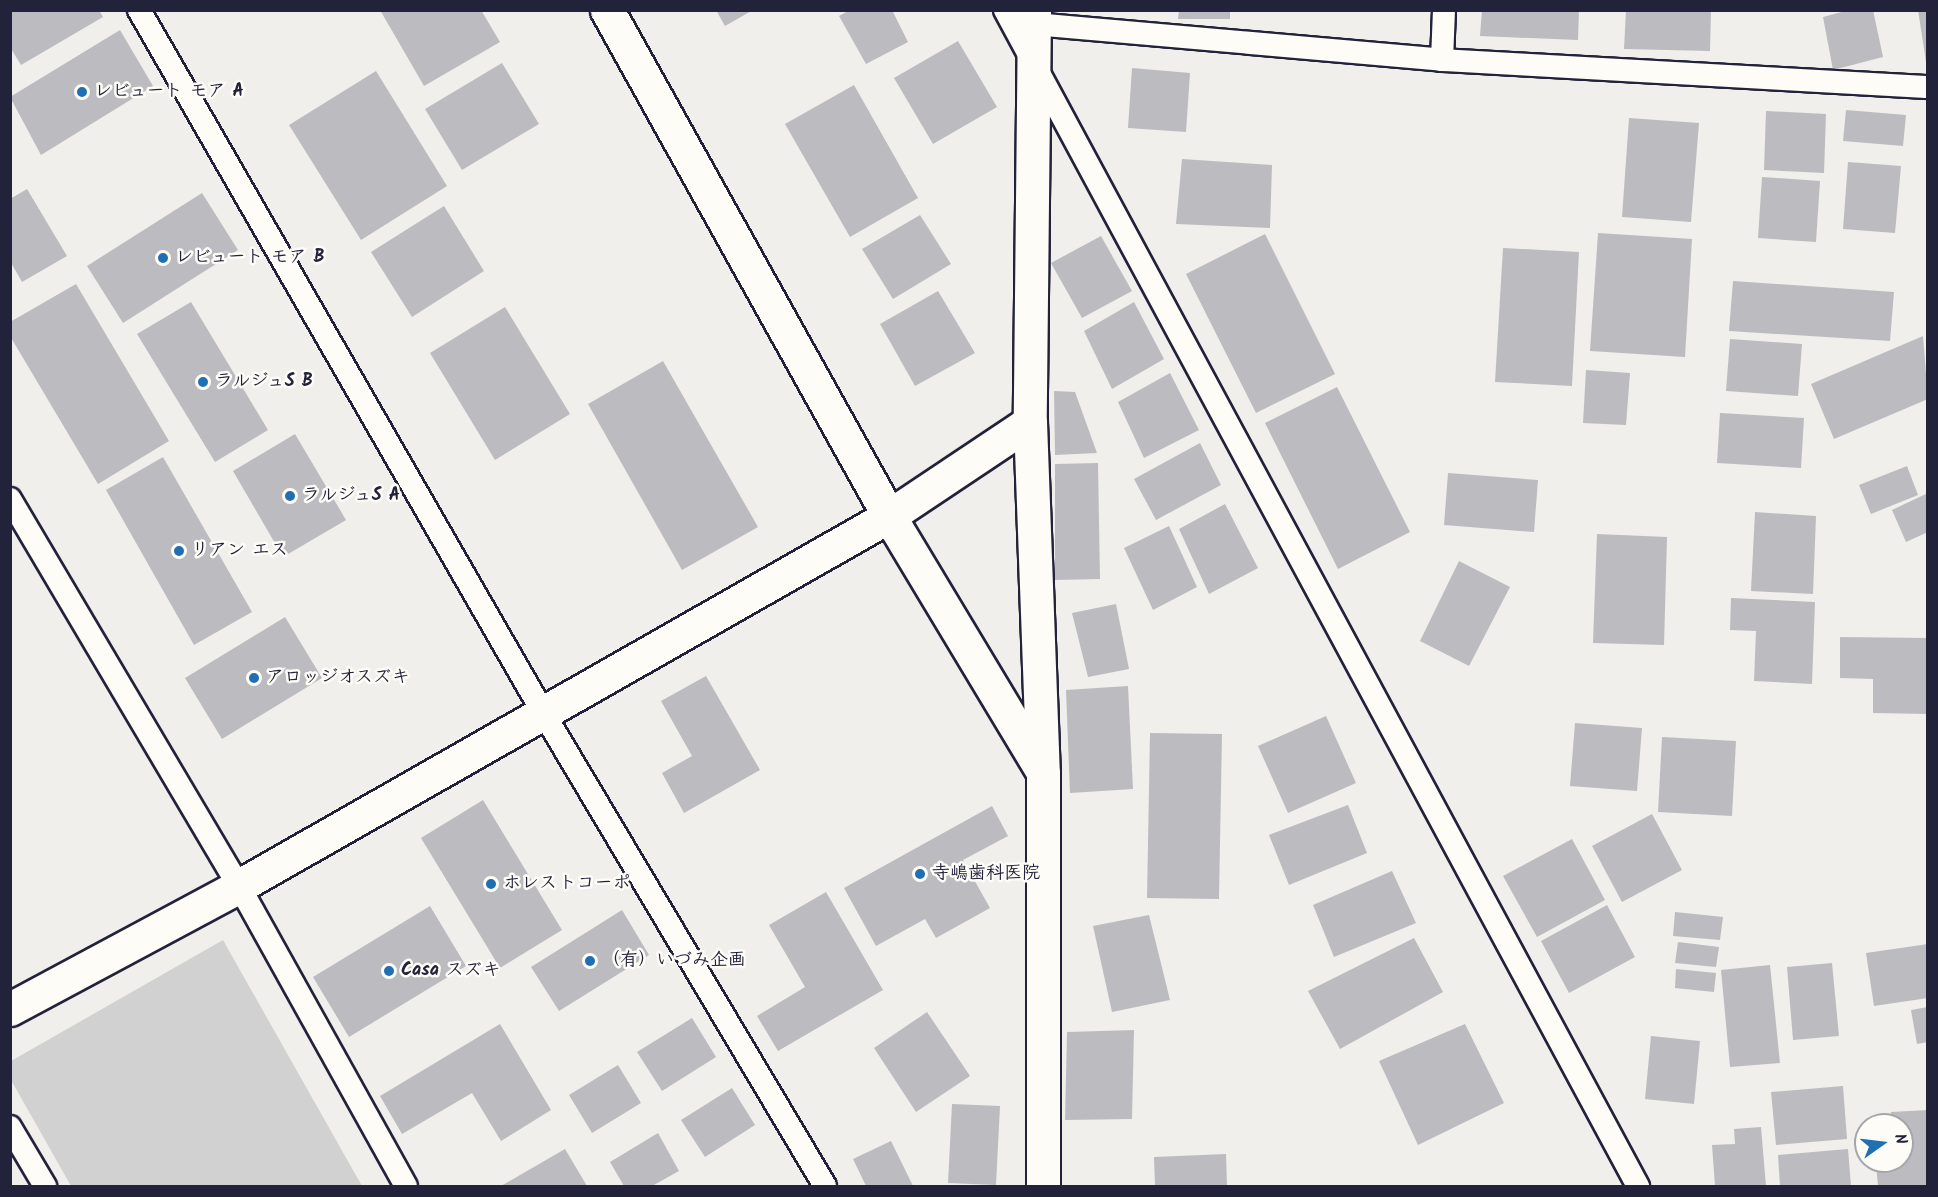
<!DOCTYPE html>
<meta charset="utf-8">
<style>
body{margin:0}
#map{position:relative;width:1938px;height:1197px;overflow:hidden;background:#f0efec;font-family:Kalam,"Klee One",sans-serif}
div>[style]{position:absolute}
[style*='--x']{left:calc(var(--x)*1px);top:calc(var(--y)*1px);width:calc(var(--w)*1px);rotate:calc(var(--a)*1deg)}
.green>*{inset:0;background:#d2d1d1}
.building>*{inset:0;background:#bcbcc0}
.roads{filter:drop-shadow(2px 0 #22223b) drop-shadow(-2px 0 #22223b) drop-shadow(0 2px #22223b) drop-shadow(0 -2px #22223b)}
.service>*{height:22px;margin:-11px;padding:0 11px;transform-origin:11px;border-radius:11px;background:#fdfcf7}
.minor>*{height:33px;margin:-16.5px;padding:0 16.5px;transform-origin:16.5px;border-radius:16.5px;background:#fdfcf7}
.tertiary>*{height:33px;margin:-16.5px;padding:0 16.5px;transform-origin:16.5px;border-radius:16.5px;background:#fdfcf7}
.dots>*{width:16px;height:16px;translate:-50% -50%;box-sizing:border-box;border:3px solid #fdfcf7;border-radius:50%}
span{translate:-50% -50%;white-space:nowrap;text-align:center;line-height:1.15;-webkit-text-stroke:5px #fdfcf7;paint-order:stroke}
.poi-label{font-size:18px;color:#22223b;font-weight:700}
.left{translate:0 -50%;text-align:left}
.frame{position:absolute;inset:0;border:12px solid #22223b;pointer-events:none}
.north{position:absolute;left:1854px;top:1113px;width:60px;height:60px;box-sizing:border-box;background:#fdfcf7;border:2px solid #a5a5ac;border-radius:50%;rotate:76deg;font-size:16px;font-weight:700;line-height:24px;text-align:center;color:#22223b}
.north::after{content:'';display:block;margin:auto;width:21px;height:27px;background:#1f6fb2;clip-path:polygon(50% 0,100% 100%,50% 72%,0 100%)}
</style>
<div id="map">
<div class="green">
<div style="clip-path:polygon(223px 940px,362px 1186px,71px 1186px,11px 1080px,11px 1061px)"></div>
</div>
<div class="building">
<div style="clip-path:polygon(10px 10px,99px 10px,103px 17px,21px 65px,10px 47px)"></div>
<div style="clip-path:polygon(380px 10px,481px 10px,500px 42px,424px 86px)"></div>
<div style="clip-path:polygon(716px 10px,753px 10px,725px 26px)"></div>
<div style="clip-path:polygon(850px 10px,892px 10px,908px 42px,866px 64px,839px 16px)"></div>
<div style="clip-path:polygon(1179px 10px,1230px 10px,1230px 19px,1178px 19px)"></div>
<div style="clip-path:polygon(1482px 10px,1579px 10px,1578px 40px,1480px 36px)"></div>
<div style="clip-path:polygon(1626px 10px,1711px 10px,1710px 51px,1624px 49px)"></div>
<div style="clip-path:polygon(1849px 10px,1873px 10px,1883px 57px,1833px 70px,1823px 17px)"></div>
<div style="clip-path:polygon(1918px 10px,1928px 10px,1928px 62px,1926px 62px)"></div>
<div style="clip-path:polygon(120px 30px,153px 86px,41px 155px,10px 97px)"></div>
<div style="clip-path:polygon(958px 41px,997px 107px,933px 144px,894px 78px)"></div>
<div style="clip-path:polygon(502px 63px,539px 124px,462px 170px,425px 109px)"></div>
<div style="clip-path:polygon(1132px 68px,1190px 73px,1186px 132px,1128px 128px)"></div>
<div style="clip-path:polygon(376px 71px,447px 186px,361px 240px,289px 125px)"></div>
<div style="clip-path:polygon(854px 85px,918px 198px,850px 237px,785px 124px)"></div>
<div style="clip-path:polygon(1846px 110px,1906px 115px,1903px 146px,1843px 141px)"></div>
<div style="clip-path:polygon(1766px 111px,1826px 114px,1824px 173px,1764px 170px)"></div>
<div style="clip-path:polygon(1629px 118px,1699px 123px,1691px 222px,1622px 217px)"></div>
<div style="clip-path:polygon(1182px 159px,1272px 165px,1270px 228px,1176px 224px)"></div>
<div style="clip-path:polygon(1848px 162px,1901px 166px,1895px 233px,1843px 229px)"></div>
<div style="clip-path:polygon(1762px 177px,1820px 181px,1816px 242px,1758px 238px)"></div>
<div style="clip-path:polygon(27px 189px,67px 256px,22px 282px,10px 261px,10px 199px)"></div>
<div style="clip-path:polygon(202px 193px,238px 250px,123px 323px,87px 266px)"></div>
<div style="clip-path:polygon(444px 206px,484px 271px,412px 317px,371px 252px)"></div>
<div style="clip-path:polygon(920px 215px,951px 264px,893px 299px,862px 249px)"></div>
<div style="clip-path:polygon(1598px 233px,1692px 239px,1685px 357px,1590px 351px)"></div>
<div style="clip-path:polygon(1265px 234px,1335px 374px,1256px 413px,1186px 274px)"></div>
<div style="clip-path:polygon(1101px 236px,1132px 291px,1082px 318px,1051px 263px)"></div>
<div style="clip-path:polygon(1503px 248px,1579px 252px,1572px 386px,1495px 382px)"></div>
<div style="clip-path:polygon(1733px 281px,1894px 292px,1890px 341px,1729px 331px)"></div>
<div style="clip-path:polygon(76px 284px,169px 441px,98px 484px,10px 336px,10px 322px)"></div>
<div style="clip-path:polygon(938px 291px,975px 353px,915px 386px,880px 324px)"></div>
<div style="clip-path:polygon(191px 302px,268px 430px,215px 462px,137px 334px)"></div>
<div style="clip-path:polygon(1134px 302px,1164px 359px,1112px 389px,1084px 331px)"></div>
<div style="clip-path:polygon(505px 307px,570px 414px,495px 460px,430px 353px)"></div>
<div style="clip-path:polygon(1923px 336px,1928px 399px,1834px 439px,1811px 384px)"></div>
<div style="clip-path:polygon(1730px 339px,1802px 344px,1798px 396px,1726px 391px)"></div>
<div style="clip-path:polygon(663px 361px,758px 527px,682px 570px,588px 404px)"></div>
<div style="clip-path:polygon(1586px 370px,1630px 373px,1626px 425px,1583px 423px)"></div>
<div style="clip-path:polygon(1170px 373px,1199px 430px,1144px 458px,1118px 402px)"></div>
<div style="clip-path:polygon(1337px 387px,1410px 532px,1338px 569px,1265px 423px)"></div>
<div style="clip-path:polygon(1054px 391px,1075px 392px,1097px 453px,1055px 455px)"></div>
<div style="clip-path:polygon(1720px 413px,1804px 418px,1801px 468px,1717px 463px)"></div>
<div style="clip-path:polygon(295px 434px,346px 520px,283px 557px,233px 471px)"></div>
<div style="clip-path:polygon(1200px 443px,1221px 485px,1156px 520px,1134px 479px)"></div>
<div style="clip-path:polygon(163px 457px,252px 612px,194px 645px,106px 490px)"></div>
<div style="clip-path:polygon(1098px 463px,1100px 579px,1055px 580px,1055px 464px)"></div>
<div style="clip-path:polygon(1907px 466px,1918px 495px,1871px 514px,1859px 485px)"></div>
<div style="clip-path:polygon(1448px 473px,1538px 480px,1534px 532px,1444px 525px)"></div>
<div style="clip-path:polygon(1928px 493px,1928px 532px,1906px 542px,1892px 510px)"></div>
<div style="clip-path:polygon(1225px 504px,1258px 568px,1209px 594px,1179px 529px)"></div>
<div style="clip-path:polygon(1755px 512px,1816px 516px,1813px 594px,1751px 591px)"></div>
<div style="clip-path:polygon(1169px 526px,1197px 587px,1153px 610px,1124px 548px)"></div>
<div style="clip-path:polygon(1597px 534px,1667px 537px,1664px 645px,1593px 643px)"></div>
<div style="clip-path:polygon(1459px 561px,1510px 587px,1469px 666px,1420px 641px)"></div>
<div style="clip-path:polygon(1731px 598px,1815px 602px,1812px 684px,1754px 681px,1756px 631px,1730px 630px)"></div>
<div style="clip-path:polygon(1116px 604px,1129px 669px,1088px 677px,1072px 613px)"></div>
<div style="clip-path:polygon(285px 617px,322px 678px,222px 739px,185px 678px)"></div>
<div style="clip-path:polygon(1840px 637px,1928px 638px,1928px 714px,1873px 713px,1873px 679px,1840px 678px)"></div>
<div style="clip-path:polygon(706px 676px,760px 770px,684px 813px,662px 773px,692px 756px,661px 701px)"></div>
<div style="clip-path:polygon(1128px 686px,1133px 789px,1070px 793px,1066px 690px)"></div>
<div style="clip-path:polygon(1326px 716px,1356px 783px,1288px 813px,1258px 746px)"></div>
<div style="clip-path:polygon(1575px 723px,1642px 728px,1637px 791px,1570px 786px)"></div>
<div style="clip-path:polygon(1150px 733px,1222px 734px,1219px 899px,1147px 898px)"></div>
<div style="clip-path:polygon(1662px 737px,1736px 741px,1732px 816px,1658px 812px)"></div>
<div style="clip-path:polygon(483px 800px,562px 930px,500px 968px,421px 838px)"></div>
<div style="clip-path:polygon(1348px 805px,1367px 853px,1289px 885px,1269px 835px)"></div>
<div style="clip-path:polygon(992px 806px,1008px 836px,963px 860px,990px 908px,936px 938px,925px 919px,876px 946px,844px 888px)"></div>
<div style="clip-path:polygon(1652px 814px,1682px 870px,1622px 902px,1592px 846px)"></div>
<div style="clip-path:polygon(1572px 839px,1605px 900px,1537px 937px,1503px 876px)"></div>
<div style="clip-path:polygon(1392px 871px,1416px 923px,1334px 957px,1313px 905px)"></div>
<div style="clip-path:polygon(826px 892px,883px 990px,778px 1051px,757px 1016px,805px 987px,769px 925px)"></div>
<div style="clip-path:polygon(1607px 905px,1635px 957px,1569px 993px,1541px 941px)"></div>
<div style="clip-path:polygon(430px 906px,466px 966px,349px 1037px,313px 977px)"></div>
<div style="clip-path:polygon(622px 910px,649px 955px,559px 1011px,531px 967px)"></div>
<div style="clip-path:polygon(1675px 912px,1723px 917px,1720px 940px,1673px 936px)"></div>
<div style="clip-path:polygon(1149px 915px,1170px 1000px,1112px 1012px,1093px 926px)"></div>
<div style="clip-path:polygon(1414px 938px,1443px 992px,1340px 1049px,1308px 991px)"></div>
<div style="clip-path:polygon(1678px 942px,1719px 947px,1716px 967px,1675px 963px)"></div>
<div style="clip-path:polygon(1928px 944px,1928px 998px,1874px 1006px,1866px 953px)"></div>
<div style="clip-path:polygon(1832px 963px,1839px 1036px,1793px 1040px,1787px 967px)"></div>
<div style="clip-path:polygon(1770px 965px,1780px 1063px,1730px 1067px,1721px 970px)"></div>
<div style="clip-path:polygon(1676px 969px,1716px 973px,1714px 992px,1675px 988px)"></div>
<div style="clip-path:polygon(1928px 1007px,1928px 1042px,1917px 1044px,1911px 1010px)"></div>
<div style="clip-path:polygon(927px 1012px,970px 1076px,916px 1112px,874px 1048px)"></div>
<div style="clip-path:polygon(692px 1018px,716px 1057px,662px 1091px,637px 1052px)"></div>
<div style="clip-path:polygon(500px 1024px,551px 1110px,501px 1141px,472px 1093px,402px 1134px,380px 1096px)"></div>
<div style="clip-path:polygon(1465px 1024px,1504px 1103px,1418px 1145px,1379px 1061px)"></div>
<div style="clip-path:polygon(1134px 1030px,1132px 1119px,1065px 1120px,1067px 1032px)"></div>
<div style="clip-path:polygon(1651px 1036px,1700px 1041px,1694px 1104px,1645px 1099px)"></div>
<div style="clip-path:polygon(618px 1065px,641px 1103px,592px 1133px,569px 1095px)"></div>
<div style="clip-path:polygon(1843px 1086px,1847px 1139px,1776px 1145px,1771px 1092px)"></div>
<div style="clip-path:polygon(732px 1088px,755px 1125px,705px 1157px,681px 1120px)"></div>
<div style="clip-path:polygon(952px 1104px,1000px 1106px,996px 1185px,948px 1183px)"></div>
<div style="clip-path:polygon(1928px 1110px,1928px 1186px,1878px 1186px,1876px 1165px,1902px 1161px,1902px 1125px,1891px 1125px,1891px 1112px)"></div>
<div style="clip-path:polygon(1761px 1127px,1766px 1186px,1715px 1186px,1712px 1145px,1735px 1144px,1734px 1129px)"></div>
<div style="clip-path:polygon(658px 1133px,679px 1171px,652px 1186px,624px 1186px,610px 1162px)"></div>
<div style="clip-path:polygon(891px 1141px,913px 1186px,866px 1186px,853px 1159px)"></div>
<div style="clip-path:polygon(565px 1149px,587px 1186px,501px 1186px)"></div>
<div style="clip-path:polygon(1848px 1149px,1851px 1186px,1780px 1186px,1778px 1155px)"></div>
<div style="clip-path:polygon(1226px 1154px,1227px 1186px,1155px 1186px,1154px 1157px)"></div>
</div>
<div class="roads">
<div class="service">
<div style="--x:139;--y:10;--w:812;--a:60.09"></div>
<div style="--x:544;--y:714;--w:549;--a:59.23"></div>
<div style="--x:1005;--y:10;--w:1336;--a:61.71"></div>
<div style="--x:1034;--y:24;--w:410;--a:5"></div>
<div style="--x:1442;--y:60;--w:487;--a:3.2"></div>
<div style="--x:1442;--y:60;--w:50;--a:-87.7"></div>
<div style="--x:10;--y:499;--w:450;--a:59.4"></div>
<div style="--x:239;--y:886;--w:343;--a:60.9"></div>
<div style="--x:10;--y:1127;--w:69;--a:59.3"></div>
</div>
<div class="minor">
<div style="--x:607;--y:10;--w:579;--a:60.87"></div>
<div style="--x:889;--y:516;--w:297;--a:59"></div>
<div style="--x:1034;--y:10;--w:412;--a:90.6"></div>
<div style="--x:1030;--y:422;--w:351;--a:87.9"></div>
<div style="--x:1043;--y:773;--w:413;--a:90"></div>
</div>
<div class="tertiary">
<div style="--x:10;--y:1009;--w:260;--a:-28.2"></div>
<div style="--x:239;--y:886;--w:748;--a:-29.65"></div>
<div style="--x:889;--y:516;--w:169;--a:-33.7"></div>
</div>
</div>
<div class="dots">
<div style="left:82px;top:92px;background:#1f6fb2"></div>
<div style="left:163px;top:258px;background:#1f6fb2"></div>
<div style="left:203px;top:382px;background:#1f6fb2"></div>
<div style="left:290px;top:496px;background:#1f6fb2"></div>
<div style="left:179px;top:551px;background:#1f6fb2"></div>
<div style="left:254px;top:678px;background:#1f6fb2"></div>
<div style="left:920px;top:874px;background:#1f6fb2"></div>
<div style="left:491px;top:884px;background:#1f6fb2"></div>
<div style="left:590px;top:961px;background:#1f6fb2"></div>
<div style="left:389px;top:971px;background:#1f6fb2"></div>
</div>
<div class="poi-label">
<span class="left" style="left:94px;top:92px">レビュート モア A</span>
<span class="left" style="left:175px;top:258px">レビュート モア B</span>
<span class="left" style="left:215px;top:382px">ラルジュS B</span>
<span class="left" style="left:302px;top:496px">ラルジュS A</span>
<span class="left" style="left:191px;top:551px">リアン エス</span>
<span class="left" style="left:266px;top:678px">アロッジオスズキ</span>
<span class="left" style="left:932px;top:874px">寺嶋歯科医院</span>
<span class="left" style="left:503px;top:884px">ホレストコーポ</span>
<span class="left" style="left:602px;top:961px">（有）いづみ企画</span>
<span class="left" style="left:401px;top:971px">Casa スズキ</span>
</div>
<div class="frame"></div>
<div class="north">N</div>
</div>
